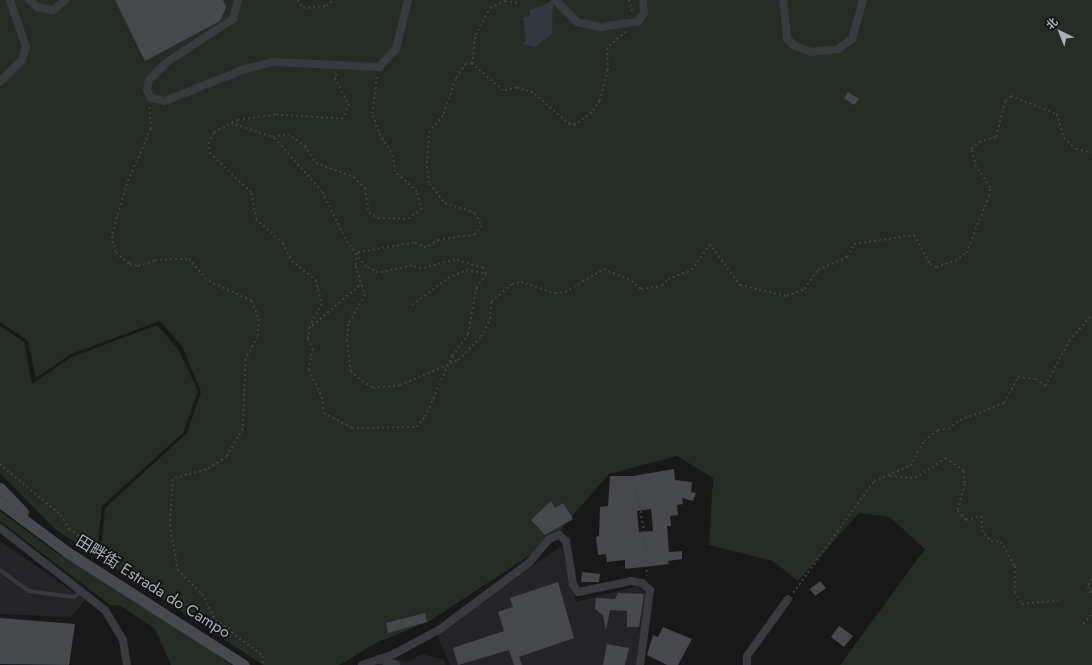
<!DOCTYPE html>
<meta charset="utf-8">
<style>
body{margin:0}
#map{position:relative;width:1092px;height:665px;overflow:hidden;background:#181819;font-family:Jost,"Noto Sans SC",sans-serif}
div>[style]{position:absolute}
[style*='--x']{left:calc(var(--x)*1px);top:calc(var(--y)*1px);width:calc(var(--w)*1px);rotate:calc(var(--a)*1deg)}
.built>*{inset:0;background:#242426}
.green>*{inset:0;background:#242c25}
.water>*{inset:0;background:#31393f}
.building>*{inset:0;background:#47484c}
.path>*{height:1.5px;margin-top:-0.75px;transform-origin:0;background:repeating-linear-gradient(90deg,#3f4145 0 2px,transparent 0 5px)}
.service>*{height:4px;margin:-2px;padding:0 2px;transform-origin:2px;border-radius:2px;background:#393a3e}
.minor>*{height:8px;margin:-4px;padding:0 4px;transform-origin:4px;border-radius:4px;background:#393a3e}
.secondary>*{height:11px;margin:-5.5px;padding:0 5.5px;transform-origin:5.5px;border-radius:5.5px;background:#47494e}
span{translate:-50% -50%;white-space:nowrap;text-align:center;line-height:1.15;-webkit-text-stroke:3.5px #131314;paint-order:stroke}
.street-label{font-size:16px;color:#abafb8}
.north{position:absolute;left:1040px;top:12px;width:40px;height:40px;-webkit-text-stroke:3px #131314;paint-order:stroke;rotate:317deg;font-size:11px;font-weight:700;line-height:16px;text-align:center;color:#abafb8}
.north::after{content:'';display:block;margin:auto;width:14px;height:18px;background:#abafb8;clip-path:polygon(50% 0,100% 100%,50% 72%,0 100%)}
</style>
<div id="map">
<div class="built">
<div style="clip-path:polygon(0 541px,85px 600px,71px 617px,0 614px)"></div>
<div style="clip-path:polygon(561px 546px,576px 602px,637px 586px,647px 595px,636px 665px,450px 665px,437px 634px)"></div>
<div style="clip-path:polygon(422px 654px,444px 660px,446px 665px,373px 665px,390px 658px,407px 662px)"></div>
</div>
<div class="green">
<div style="clip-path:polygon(0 0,1092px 0,1092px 665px,840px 665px,925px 549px,890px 517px,859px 513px,798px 581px,773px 561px,709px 545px,713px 478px,677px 456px,609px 474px,550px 542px,428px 622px,378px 642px,339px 665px,263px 665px,100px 558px,105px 508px,187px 433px,201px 392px,182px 346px,160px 321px,71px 354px,36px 378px,28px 341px,0 322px)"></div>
<div style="clip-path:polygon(157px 325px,178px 349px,198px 391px,183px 433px,102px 506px,96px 556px,56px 530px,0 473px,0 326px,24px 342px,32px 384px,72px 357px)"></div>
<div style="clip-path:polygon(0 511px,58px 554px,123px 590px,232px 665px,171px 665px,155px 629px,121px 606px,110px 605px,0 521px)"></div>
</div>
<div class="water">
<div style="clip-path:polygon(553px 1px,552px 34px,535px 47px,522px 44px,526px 41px,523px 17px,530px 16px,530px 10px)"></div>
</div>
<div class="building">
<div style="clip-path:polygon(115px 0,223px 0,226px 8px,220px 21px,145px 61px)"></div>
<div style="clip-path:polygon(848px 92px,859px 99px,854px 105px,844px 98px)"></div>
<div style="clip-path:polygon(evenodd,674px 469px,675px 480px,692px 482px,691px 492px,696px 493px,693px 501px,682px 498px,683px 504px,677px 505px,678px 515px,670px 516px,671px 526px,667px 526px,669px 552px,682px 551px,682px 559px,668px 561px,669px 564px,625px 569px,625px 560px,607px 562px,606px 554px,598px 555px,596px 537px,599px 536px,600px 507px,608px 506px,610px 476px,633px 476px,674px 469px,651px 509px,653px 531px,639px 532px,637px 511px,651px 509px)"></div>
<div style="clip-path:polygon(551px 501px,555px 508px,563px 503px,573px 519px,545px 535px,531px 520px)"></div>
<div style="clip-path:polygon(582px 572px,600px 574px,599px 582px,581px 582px)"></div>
<div style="clip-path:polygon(820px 581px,826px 588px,815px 596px,810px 589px)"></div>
<div style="clip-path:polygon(558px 582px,574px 638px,519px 657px,522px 665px,514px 665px,509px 650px,458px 665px,453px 648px,504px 631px,498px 612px,513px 607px,510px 598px)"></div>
<div style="clip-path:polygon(618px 593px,644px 594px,639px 627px,627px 627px,627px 611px,610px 610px,606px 630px,603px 615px,595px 609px,596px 598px,615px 599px)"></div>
<div style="clip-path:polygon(425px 613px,427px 622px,388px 633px,386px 623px)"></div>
<div style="clip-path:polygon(0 618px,75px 624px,69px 665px,0 664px)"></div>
<div style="clip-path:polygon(839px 626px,853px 636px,844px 647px,831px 637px)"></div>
<div style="clip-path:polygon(663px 627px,692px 639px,678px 665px,667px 665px,647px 655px,653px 635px,658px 637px)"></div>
<div style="clip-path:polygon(607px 644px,629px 648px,625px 665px,603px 665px)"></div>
</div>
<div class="path">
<div style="--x:298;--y:0;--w:9;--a:58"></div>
<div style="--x:303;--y:8;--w:23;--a:-5"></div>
<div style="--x:326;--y:6;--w:10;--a:-37"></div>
<div style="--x:629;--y:0;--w:14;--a:73"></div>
<div style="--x:626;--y:32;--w:25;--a:140"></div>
<div style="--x:607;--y:48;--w:22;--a:87"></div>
<div style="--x:608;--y:70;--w:32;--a:104"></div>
<div style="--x:600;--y:101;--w:14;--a:124"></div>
<div style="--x:592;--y:113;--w:21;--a:145"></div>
<div style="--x:575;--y:125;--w:5;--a:180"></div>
<div style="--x:570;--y:125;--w:49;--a:-139.1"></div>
<div style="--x:533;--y:93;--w:17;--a:-163"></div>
<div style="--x:517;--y:88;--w:14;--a:168"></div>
<div style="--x:503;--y:91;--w:41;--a:-138.9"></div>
<div style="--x:472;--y:64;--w:6;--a:180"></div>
<div style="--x:466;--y:64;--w:18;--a:124"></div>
<div style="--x:456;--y:79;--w:39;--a:109"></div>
<div style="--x:443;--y:116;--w:20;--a:131"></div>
<div style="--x:430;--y:131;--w:35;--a:95"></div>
<div style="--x:427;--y:166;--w:18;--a:81"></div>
<div style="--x:430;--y:184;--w:24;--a:52"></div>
<div style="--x:445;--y:203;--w:32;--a:18"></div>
<div style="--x:475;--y:213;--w:15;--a:62"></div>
<div style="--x:482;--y:226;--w:11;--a:128"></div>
<div style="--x:475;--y:235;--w:36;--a:172"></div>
<div style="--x:439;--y:240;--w:15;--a:148"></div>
<div style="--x:426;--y:248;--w:13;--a:-157"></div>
<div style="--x:414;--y:243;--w:58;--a:170"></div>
<div style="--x:357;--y:253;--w:13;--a:94"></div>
<div style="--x:356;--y:266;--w:30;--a:73"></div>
<div style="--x:365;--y:295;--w:33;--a:119"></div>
<div style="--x:349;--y:324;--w:16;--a:97"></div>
<div style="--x:347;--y:340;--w:31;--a:83"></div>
<div style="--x:351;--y:371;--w:15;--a:42"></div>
<div style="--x:362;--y:381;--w:13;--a:32"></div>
<div style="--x:373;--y:388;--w:27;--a:-6"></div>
<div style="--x:400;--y:385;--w:63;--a:-23.3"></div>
<div style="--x:458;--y:360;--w:33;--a:-45"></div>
<div style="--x:481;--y:337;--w:20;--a:-63"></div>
<div style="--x:490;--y:319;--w:17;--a:-87"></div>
<div style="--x:491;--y:302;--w:28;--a:-41"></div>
<div style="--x:512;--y:284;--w:9;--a:-13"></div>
<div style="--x:521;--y:282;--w:36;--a:18"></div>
<div style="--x:555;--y:293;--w:10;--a:-6"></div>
<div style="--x:565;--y:292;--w:45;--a:-30.5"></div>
<div style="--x:604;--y:269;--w:30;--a:23"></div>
<div style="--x:632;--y:281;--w:12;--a:42"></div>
<div style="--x:641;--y:289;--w:21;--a:-8"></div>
<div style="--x:662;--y:286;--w:9;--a:-49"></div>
<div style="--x:668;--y:279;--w:25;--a:-21"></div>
<div style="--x:691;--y:270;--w:32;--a:-54"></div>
<div style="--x:710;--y:244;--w:51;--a:53.8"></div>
<div style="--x:740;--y:285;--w:48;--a:13.2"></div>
<div style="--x:787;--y:296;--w:18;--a:-22"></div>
<div style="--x:804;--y:289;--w:24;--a:-54"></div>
<div style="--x:818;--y:270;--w:32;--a:-24"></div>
<div style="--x:847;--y:257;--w:15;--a:-62"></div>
<div style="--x:854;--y:244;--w:61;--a:-8.5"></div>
<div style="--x:914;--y:235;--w:33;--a:61"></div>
<div style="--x:930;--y:264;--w:7;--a:27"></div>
<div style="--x:936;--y:267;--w:20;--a:-18"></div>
<div style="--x:955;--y:261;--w:14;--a:-36"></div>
<div style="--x:966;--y:253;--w:61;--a:-68"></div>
<div style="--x:989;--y:196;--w:8;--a:-83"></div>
<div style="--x:990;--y:188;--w:25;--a:-124"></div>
<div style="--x:976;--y:167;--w:19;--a:-106"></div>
<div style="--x:971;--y:149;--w:11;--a:-41"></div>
<div style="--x:979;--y:142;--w:18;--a:-16"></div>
<div style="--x:996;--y:137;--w:37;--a:-76"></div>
<div style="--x:1005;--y:101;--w:8;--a:-40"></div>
<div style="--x:1011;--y:96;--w:49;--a:21.4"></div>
<div style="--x:1057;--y:114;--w:25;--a:74"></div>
<div style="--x:1064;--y:138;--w:16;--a:43"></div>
<div style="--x:1076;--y:149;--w:16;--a:14"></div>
<div style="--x:472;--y:64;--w:29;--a:-84"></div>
<div style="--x:475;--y:35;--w:31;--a:-61"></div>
<div style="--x:490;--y:8;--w:17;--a:-25"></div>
<div style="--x:505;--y:1;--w:15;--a:8"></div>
<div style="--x:337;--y:74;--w:4;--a:117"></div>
<div style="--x:335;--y:78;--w:30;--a:62"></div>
<div style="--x:349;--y:104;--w:16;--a:112"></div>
<div style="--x:343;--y:119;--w:68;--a:-176.6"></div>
<div style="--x:275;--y:115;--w:37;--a:172"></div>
<div style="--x:238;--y:120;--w:27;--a:152"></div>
<div style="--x:214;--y:133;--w:10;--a:119"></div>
<div style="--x:209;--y:142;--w:11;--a:85"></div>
<div style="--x:210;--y:153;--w:58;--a:43.6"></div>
<div style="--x:252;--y:193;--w:26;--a:81"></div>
<div style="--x:256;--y:219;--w:36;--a:42"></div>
<div style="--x:283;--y:243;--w:20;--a:63"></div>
<div style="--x:292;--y:261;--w:31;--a:38"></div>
<div style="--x:316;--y:280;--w:25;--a:76"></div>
<div style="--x:322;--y:304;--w:26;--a:118"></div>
<div style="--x:310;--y:327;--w:12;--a:99"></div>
<div style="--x:308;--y:339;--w:11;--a:63"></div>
<div style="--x:313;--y:349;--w:21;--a:101"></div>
<div style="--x:309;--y:370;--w:30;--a:64"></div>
<div style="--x:322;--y:397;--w:16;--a:83"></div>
<div style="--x:324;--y:413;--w:32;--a:28"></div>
<div style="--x:352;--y:428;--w:64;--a:-0.9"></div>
<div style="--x:416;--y:427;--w:13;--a:-48"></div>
<div style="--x:425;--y:417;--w:67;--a:-66.1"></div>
<div style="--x:452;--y:356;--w:27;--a:-54"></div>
<div style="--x:468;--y:334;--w:47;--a:-80.1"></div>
<div style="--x:476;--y:288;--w:17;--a:-54"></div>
<div style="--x:486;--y:274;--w:7;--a:-117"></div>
<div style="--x:483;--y:268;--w:29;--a:-164"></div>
<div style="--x:455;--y:260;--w:35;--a:165"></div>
<div style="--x:421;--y:269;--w:9;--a:-162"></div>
<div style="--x:412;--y:266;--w:35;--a:168"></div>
<div style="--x:378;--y:273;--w:13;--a:-153"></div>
<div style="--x:366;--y:267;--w:35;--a:-127"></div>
<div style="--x:345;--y:239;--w:52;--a:-116.1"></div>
<div style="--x:322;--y:192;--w:74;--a:-131.7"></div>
<div style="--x:273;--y:137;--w:15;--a:-11"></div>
<div style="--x:288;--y:134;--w:21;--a:35"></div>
<div style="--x:305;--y:146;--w:20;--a:57"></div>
<div style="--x:316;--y:163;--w:40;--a:20.2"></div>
<div style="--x:354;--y:177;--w:16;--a:45"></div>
<div style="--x:365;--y:188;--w:25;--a:81"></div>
<div style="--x:369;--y:213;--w:10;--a:29"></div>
<div style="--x:378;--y:218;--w:30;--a:2"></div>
<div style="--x:408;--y:219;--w:16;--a:-35"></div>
<div style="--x:421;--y:210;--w:18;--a:-103"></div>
<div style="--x:417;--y:192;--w:30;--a:-138"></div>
<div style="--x:395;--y:172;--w:15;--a:-98"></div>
<div style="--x:393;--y:157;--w:29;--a:-121"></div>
<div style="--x:378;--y:132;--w:19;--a:-108"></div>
<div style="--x:372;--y:114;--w:38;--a:-83"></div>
<div style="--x:150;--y:107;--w:22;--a:87"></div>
<div style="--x:151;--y:129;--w:60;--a:113.6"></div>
<div style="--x:127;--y:184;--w:54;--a:106.1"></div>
<div style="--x:112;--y:236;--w:17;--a:77"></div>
<div style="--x:116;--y:253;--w:18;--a:38"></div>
<div style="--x:130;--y:264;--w:8;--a:14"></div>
<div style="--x:138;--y:266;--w:18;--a:-19"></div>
<div style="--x:155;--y:260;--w:34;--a:-2"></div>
<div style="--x:189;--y:259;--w:30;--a:48"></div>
<div style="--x:209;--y:281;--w:47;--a:24.9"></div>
<div style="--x:252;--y:301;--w:19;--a:69"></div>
<div style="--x:259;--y:319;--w:18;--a:93"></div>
<div style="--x:258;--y:337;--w:25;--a:119"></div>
<div style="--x:246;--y:359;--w:70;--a:92.5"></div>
<div style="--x:243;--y:429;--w:32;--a:120"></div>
<div style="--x:227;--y:457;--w:25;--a:148"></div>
<div style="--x:206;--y:470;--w:34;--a:165"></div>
<div style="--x:173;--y:479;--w:46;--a:93.7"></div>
<div style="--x:170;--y:525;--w:46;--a:79.9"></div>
<div style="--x:178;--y:570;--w:34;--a:45"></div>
<div style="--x:202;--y:594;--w:30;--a:62"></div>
<div style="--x:216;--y:620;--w:59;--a:37.5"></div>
<div style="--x:263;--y:656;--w:9;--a:90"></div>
<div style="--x:231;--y:123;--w:44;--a:18.4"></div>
<div style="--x:412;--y:305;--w:45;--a:-36.9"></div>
<div style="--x:448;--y:278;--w:20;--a:-24"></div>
<div style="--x:466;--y:270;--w:20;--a:11"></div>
<div style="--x:312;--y:326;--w:66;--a:-40.7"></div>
<div style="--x:0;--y:464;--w:80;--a:39.9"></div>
<div style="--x:61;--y:515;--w:16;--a:60"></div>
<div style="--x:69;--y:529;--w:30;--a:34"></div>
<div style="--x:94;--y:546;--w:28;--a:52"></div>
<div style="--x:890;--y:476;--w:25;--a:5"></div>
<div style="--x:915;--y:478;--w:37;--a:-33"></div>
<div style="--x:946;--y:458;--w:22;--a:36"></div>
<div style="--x:964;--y:471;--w:13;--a:86"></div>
<div style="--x:965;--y:484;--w:28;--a:105"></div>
<div style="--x:958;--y:511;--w:12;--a:48"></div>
<div style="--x:966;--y:520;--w:16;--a:-14"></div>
<div style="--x:982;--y:516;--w:14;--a:90"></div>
<div style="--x:982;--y:530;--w:14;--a:51"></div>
<div style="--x:991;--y:541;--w:10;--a:6"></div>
<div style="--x:1001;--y:542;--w:28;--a:60"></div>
<div style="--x:1015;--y:566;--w:26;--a:90"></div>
<div style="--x:1015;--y:592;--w:14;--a:60"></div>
<div style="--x:1022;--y:604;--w:37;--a:-6"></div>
<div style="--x:636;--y:487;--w:49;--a:79.4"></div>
<div style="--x:645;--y:535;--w:41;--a:87.2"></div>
<div style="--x:1092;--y:579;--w:9;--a:117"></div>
<div style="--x:1088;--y:587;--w:9;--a:63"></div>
<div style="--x:793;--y:593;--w:138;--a:-54.1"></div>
<div style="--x:874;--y:481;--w:39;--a:-23"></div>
<div style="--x:910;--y:466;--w:29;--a:-61"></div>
<div style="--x:924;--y:441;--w:18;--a:-38"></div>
<div style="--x:938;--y:430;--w:10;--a:-6"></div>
<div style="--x:948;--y:429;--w:15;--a:-37"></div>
<div style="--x:960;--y:420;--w:47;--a:-21.1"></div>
<div style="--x:1004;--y:403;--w:30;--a:-62"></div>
<div style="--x:1018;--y:377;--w:18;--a:6"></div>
<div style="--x:1036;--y:379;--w:11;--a:38"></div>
<div style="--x:1045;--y:386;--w:51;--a:-61.9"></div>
<div style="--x:1069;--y:341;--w:35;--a:-49"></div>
<div style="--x:1083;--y:624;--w:13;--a:-48"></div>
</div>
<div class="service">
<div style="--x:0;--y:570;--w:36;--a:36"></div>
<div style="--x:29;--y:591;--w:45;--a:7.6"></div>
<div style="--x:74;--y:597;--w:10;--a:-37"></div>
</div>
<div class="minor">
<div style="--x:29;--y:0;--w:11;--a:41"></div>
<div style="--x:37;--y:7;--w:16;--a:11"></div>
<div style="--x:53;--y:10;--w:16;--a:-38"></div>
<div style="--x:238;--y:0;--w:20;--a:105"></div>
<div style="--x:233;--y:19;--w:79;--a:146.9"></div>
<div style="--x:167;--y:62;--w:25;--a:135"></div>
<div style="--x:149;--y:80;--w:10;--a:101"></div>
<div style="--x:147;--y:90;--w:9;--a:63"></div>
<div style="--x:151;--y:98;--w:14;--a:12"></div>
<div style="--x:165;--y:101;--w:86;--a:-21.8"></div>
<div style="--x:245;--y:69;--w:29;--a:-14"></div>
<div style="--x:273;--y:62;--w:106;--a:2.7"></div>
<div style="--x:379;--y:67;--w:25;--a:-47"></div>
<div style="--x:396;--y:49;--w:50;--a:-76.2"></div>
<div style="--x:555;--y:0;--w:31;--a:45"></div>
<div style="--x:577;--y:22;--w:24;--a:12"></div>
<div style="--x:600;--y:27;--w:37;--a:-8"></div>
<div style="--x:637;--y:22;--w:11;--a:-52"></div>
<div style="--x:644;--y:13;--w:13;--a:-94"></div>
<div style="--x:783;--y:0;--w:38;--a:84"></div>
<div style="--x:787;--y:38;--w:9;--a:49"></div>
<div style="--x:793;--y:45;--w:19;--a:21"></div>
<div style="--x:811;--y:52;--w:27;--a:-6"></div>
<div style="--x:838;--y:49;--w:17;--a:-36"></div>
<div style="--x:852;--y:39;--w:41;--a:-74.2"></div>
<div style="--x:0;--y:82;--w:31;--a:-45"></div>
<div style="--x:22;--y:60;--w:14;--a:-73"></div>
<div style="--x:26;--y:47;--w:50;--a:-108.8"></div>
<div style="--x:0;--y:528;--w:133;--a:38"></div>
<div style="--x:105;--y:610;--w:35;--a:59"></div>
<div style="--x:123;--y:640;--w:25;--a:81"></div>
<div style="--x:379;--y:659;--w:18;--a:19"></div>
<div style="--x:362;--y:665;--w:34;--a:-19"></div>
<div style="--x:394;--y:654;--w:52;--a:-28.5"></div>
<div style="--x:440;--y:629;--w:111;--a:-36.6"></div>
<div style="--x:529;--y:563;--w:31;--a:-50"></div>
<div style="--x:549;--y:539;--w:11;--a:-22"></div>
<div style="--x:559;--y:535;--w:9;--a:41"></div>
<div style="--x:566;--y:541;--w:44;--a:80.8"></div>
<div style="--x:573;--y:584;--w:9;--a:58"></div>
<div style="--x:578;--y:592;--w:54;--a:-11.7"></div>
<div style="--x:631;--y:581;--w:11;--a:10"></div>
<div style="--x:642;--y:583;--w:11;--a:41"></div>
<div style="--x:650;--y:590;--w:76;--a:97.6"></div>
<div style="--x:747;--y:665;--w:9;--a:-90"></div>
<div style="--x:747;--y:656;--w:70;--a:-54.3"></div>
</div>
<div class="secondary">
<div style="--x:0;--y:488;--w:33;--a:46"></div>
<div style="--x:0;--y:502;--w:84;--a:36.7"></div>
<div style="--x:67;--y:552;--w:210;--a:32.6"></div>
</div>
<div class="street-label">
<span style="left:153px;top:587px;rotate:32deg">田畔街 Estrada do Campo</span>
</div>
<div class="north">北</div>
</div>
